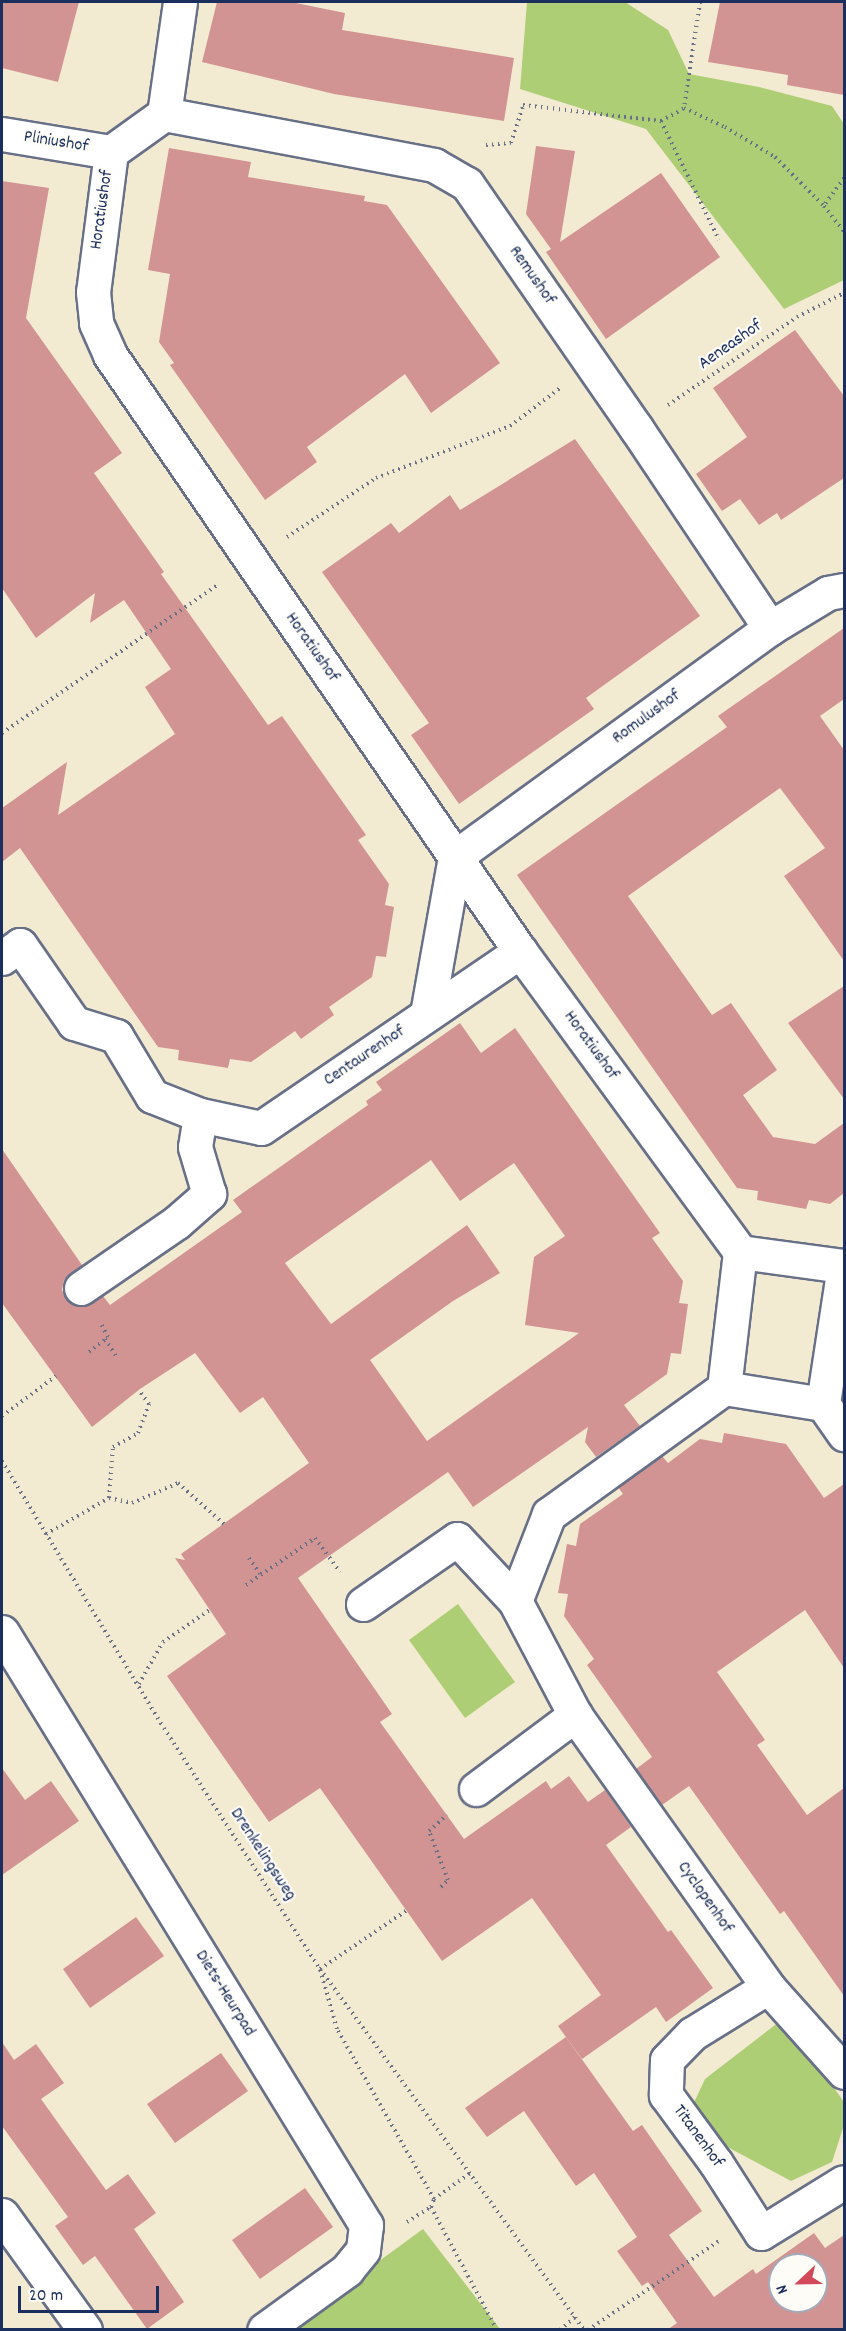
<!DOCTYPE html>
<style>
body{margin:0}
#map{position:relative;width:846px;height:2331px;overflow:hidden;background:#f3ead2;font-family:Dekko,sans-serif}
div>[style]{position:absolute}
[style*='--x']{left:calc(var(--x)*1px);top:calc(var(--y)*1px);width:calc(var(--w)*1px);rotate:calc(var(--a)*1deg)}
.green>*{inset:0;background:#aece76}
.building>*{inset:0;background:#d29492}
.path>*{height:4px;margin-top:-2px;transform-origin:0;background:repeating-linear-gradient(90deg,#677087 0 1.5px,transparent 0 6px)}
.roads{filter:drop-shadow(2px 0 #677087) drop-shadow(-2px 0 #677087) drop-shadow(0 2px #677087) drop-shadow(0 -2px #677087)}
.street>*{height:33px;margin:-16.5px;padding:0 16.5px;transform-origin:16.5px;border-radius:16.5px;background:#fff}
span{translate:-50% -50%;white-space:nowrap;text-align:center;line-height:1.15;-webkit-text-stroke:4.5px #fdfcf7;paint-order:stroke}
.street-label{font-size:18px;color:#1b2f5e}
.frame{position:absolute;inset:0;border:3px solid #1b2f5e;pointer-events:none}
.north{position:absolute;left:768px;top:2253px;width:60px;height:60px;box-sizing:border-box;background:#fdfcf7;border:2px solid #a3aaba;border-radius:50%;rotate:248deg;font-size:16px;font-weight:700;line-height:24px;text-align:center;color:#1b2f5e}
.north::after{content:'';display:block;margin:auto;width:21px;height:27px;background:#d1495b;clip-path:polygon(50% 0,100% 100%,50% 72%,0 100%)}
.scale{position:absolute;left:18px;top:2286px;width:141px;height:27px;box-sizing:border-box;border:3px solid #1b2f5e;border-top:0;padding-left:8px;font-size:18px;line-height:21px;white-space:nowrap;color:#1b2f5e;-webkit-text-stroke:4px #fdfcf7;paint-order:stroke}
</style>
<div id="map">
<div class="green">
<div style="clip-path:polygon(527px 2px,625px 2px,668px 30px,689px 74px,759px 87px,832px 106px,844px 124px,844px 280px,784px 309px,646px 129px,520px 89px)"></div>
<div style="clip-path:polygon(458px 1604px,515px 1682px,465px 1718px,409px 1640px)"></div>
<div style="clip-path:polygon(784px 2018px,844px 2102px,844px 2125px,832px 2162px,791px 2181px,705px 2135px,691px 2109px,705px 2079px)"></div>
<div style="clip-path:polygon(423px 2229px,500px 2329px,285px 2330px)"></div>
</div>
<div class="building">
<div style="clip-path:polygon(2px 2px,79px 2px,58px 82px,2px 68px)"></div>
<div style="clip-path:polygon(217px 2px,291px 2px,345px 13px,342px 30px,514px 58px,504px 121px,334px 94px,202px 62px)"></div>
<div style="clip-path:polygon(720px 2px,844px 2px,844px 95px,787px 85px,788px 75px,708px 62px)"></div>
<div style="clip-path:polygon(536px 146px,575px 151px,560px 242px,661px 173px,720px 257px,606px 339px,546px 252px,551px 249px,526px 214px)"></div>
<div style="clip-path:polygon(169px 148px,251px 162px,248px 177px,365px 196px,364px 201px,387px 205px,500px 363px,431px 413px,405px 374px,307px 447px,317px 462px,265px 500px,170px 365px,174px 363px,159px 342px,170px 274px,148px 270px)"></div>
<div style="clip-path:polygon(2px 181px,49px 188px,26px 318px,122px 453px,94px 473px,164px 572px,161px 574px,268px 725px,282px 716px,366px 835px,358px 840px,389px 884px,385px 905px,394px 907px,386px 957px,376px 956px,372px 977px,329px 1007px,334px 1015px,301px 1039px,295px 1031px,251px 1062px,230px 1059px,228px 1068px,178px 1060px,179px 1050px,158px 1047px,20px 848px,2px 862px,2px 808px,67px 762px,58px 815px,175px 734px,145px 687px,171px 669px,124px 600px,90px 623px,95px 593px,36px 638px,2px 588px)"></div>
<div style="clip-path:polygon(795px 330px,844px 396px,844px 478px,781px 520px,777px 513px,759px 525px,740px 499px,722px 511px,696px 474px,747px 437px,713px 388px)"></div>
<div style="clip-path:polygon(575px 439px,700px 616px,586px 698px,594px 709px,459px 804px,411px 735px,429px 723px,322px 572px,391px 523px,399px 533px,450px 495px,460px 510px)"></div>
<div style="clip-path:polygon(844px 628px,844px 699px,820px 716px,844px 750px,844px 961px,784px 876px,825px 848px,780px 788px,628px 896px,712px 1015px,731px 1003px,777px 1070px,743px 1095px,773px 1137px,815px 1144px,844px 1123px,844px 1193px,830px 1204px,809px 1200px,806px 1209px,757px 1200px,758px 1191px,737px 1188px,517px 875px,727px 727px,718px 716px)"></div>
<div style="clip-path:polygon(844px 986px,844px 1099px,788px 1023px)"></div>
<div style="clip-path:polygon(evenodd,460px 1023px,481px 1053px,515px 1028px,660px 1233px,652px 1238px,683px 1281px,679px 1303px,688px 1304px,681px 1354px,671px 1353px,667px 1374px,624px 1405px,640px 1426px,596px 1457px,585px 1442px,588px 1427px,473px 1507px,448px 1472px,298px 1578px,392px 1714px,380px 1722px,464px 1839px,546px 1781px,551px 1789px,569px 1776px,588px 1802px,605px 1790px,631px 1827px,606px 1845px,668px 1932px,671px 1930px,713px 1988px,666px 2022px,656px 2007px,582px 2059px,558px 2026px,601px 1995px,532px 1898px,442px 1961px,320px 1788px,269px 1822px,167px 1676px,226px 1634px,175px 1558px,185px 1560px,181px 1554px,309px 1463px,263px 1397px,240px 1413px,195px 1353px,140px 1389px,92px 1427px,2px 1303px,2px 1149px,82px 1265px,64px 1280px,62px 1290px,66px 1299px,73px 1305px,83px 1307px,103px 1296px,110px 1305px,242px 1212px,233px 1200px,368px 1105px,366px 1101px,382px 1090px,376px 1082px,460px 1023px,431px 1160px,460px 1201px,514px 1163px,565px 1236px,534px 1257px,525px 1325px,579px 1333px,427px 1441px,370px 1360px,453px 1301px,500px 1273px,467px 1225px,331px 1324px,285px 1263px,431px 1160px)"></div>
<div style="clip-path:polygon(724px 1433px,786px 1444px,824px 1498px,844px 1484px,844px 1668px,805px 1610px,717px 1672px,765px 1740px,757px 1745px,807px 1815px,844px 1788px,844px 1996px,784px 1911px,780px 1914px,689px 1786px,662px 1805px,636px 1769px,652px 1757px,587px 1665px,594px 1659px,564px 1616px,568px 1594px,558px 1593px,567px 1544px,576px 1546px,580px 1524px,623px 1494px,618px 1487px,662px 1456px,668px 1463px,700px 1439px,722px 1443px)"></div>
<div style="clip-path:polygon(2px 1768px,25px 1800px,51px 1781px,79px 1821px,2px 1875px)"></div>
<div style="clip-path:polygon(136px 1917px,164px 1956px,90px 2008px,63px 1969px)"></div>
<div style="clip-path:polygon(evenodd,566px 2037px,633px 2131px,642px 2125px,702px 2211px,669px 2235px,714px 2297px,753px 2269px,756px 2274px,814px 2233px,825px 2248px,844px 2235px,844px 2330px,667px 2330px,677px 2323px,648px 2282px,642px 2286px,617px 2251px,637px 2237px,594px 2173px,576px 2186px,524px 2111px,487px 2137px,465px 2108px,566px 2037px,780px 2265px,816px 2265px,816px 2301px,780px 2301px,780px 2265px)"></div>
<div style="clip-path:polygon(2px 2042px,14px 2060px,36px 2044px,64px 2083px,41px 2099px,106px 2190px,128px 2174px,156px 2213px,134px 2229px,184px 2302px,147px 2329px,95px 2256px,83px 2265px,55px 2226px,68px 2217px,2px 2126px)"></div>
<div style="clip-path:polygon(221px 2053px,248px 2091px,175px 2143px,147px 2104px)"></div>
<div style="clip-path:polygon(305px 2188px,333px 2227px,260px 2279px,232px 2240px)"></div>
</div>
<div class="path">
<div style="--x:700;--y:2;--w:107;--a:98.6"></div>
<div style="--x:684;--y:108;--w:45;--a:24.9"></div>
<div style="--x:725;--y:127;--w:58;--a:31"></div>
<div style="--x:775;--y:157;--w:69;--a:45"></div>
<div style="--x:661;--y:121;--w:132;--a:64"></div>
<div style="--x:486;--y:145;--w:25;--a:-5"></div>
<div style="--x:511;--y:143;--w:40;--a:-72"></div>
<div style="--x:523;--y:105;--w:139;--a:6.6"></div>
<div style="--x:661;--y:121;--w:26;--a:-29"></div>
<div style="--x:844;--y:178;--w:34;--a:126"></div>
<div style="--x:824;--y:206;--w:33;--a:52"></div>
<div style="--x:668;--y:405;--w:156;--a:-34.3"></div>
<div style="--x:797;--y:317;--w:53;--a:-27.1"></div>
<div style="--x:287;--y:537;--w:107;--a:-33.5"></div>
<div style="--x:376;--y:478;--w:144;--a:-21.2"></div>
<div style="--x:510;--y:426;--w:63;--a:-37.2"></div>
<div style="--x:2;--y:733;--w:263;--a:-34.5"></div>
<div style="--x:105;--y:1339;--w:20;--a:57"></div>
<div style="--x:89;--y:1352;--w:24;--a:-38"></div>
<div style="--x:108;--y:1337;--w:17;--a:-118"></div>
<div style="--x:2;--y:1416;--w:67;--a:-36.5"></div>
<div style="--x:2;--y:1461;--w:312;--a:58.8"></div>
<div style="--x:164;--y:1728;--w:287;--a:57.1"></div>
<div style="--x:320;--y:1969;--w:447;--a:53.8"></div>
<div style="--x:109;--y:1498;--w:51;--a:-85.5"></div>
<div style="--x:113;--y:1447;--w:29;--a:-29"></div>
<div style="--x:138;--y:1433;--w:31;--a:-69"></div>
<div style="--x:149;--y:1404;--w:17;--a:-126"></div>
<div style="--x:46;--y:1534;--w:73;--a:-29.7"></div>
<div style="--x:109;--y:1498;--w:24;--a:12"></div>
<div style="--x:132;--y:1503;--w:50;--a:-23.5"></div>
<div style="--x:178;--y:1483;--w:62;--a:41.7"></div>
<div style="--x:249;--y:1558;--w:21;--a:55"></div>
<div style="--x:246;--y:1585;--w:83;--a:-34.3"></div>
<div style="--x:315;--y:1538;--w:42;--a:53.7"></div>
<div style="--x:139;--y:1684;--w:48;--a:-60.3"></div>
<div style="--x:163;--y:1642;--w:58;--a:-34.5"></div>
<div style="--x:441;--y:1887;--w:10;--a:-45"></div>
<div style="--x:448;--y:1880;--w:53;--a:-111.2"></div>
<div style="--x:429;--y:1831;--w:24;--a:-42"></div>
<div style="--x:434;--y:2199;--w:44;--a:-35.8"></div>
<div style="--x:431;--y:2207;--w:140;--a:61.8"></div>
<div style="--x:407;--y:2222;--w:28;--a:-32"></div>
<div style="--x:431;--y:2207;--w:9;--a:-69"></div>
<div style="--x:434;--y:2199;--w:196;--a:-119.7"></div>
<div style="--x:337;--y:2029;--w:62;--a:-105.8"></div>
<div style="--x:320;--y:1969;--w:105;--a:-34.1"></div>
<div style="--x:560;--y:2330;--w:20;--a:-41"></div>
<div style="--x:588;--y:2330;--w:158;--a:-34.2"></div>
</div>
<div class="roads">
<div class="street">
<div style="--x:180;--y:2;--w:113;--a:98.1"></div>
<div style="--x:164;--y:114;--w:65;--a:144.4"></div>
<div style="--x:111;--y:152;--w:141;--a:97.3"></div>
<div style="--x:93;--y:292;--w:31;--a:84"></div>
<div style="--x:96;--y:323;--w:35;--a:66"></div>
<div style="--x:110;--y:355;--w:723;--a:55.48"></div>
<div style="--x:520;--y:951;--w:373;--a:53.8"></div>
<div style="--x:164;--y:114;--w:275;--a:10.7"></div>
<div style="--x:434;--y:165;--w:38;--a:30"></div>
<div style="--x:467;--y:184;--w:297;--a:55.3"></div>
<div style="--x:636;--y:428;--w:241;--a:56.2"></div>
<div style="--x:2;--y:134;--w:110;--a:9.4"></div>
<div style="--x:455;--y:857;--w:389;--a:-36"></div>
<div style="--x:770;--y:628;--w:68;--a:-31.1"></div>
<div style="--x:828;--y:593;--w:16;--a:-11"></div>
<div style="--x:2;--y:958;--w:22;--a:-36"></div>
<div style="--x:20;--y:945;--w:95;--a:55.3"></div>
<div style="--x:74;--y:1023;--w:44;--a:17.2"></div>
<div style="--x:116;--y:1036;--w:70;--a:59"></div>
<div style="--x:152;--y:1096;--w:52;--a:21.6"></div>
<div style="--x:200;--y:1115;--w:62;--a:12"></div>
<div style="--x:261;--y:1128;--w:314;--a:-34.3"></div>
<div style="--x:427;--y:1014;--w:159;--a:-79.9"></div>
<div style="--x:740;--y:1252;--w:105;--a:7.7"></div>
<div style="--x:844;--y:1266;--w:140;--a:98.7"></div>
<div style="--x:823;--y:1404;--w:37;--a:55"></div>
<div style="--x:81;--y:1288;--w:116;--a:-34.5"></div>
<div style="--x:177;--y:1222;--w:43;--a:-41.2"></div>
<div style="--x:209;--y:1194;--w:49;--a:-106.6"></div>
<div style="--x:195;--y:1147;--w:32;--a:-81"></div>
<div style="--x:724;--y:1388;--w:216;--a:144.2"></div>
<div style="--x:549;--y:1514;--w:93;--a:111.3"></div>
<div style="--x:515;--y:1601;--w:129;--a:62.2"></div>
<div style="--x:575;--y:1715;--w:334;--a:54.6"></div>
<div style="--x:768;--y:1987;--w:114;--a:48.2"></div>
<div style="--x:724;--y:1388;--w:137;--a:-83.3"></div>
<div style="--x:724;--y:1388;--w:100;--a:9.2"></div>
<div style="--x:363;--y:1604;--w:114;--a:-34.7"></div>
<div style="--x:457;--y:1539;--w:85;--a:46.9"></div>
<div style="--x:2;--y:1632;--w:696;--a:58.46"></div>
<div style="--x:366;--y:2225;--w:25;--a:97"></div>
<div style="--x:363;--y:2250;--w:26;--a:129"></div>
<div style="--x:347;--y:2270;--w:102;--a:144.1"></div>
<div style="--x:476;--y:1789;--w:124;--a:-36.8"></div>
<div style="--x:768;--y:1987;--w:89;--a:148.3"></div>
<div style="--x:692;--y:2034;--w:36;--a:134"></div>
<div style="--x:667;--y:2060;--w:35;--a:92"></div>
<div style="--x:666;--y:2095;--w:84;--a:53.7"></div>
<div style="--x:716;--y:2163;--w:83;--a:57.3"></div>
<div style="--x:761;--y:2233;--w:97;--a:-31.6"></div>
<div style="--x:2;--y:2215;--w:142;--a:54.2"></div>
</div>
</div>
<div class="street-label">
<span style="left:56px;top:143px;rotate:9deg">Pliniushof</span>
<span style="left:103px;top:210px;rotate:-82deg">Horatiushof</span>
<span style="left:531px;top:276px;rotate:55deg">Remushof</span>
<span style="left:731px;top:346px;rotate:-35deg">Aeneashof</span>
<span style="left:311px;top:648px;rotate:55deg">Horatiushof</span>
<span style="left:647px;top:718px;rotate:-36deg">Romulushof</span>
<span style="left:590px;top:1046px;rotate:54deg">Horatiushof</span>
<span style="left:365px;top:1057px;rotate:-34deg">Centaurenhof</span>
<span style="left:262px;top:1855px;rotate:57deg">Drenkelingsweg</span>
<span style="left:704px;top:1898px;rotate:55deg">Cyclopenhof</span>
<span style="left:224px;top:1994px;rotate:58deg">Diets-Heurpad</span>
<span style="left:697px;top:2137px;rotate:54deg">Titanenhof</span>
</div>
<div class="frame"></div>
<div class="north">N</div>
<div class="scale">20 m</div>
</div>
